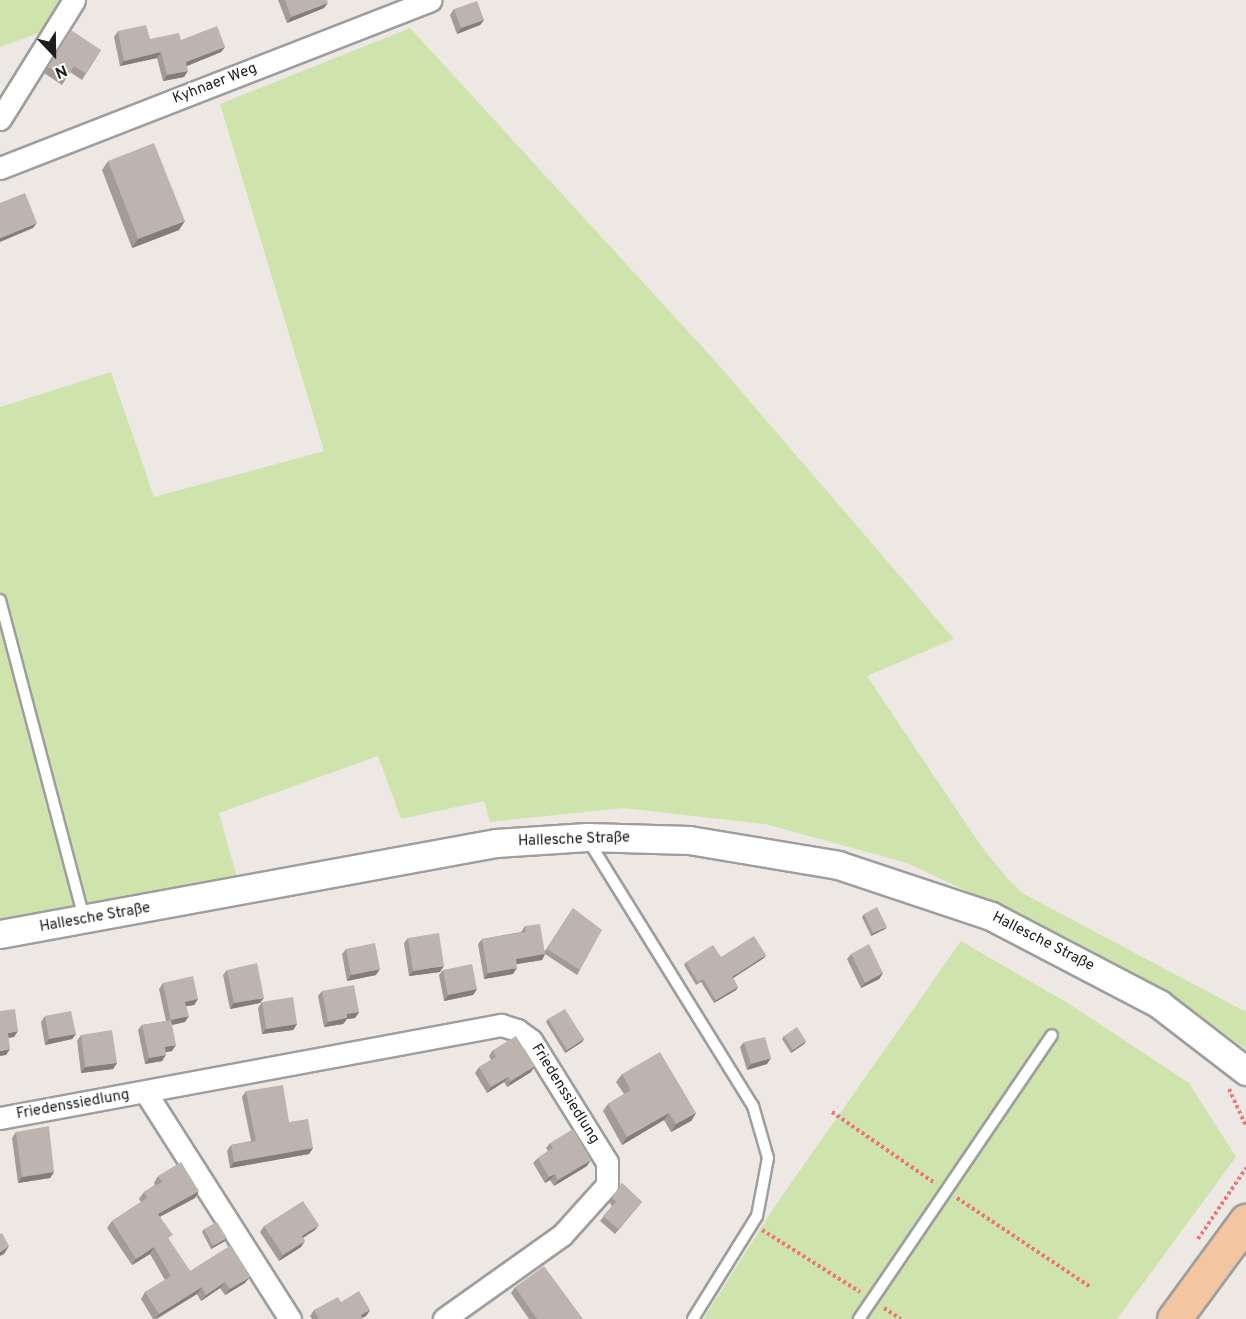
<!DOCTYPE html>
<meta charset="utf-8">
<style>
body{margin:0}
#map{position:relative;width:1246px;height:1319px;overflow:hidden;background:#ede8e3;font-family:Overpass,sans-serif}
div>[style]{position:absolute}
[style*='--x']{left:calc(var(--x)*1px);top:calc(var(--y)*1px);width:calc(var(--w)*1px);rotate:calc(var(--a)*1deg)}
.grass>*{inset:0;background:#cfe4ac}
.path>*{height:4px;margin-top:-2px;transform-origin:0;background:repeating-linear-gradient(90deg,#ef7377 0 3px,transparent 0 6px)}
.roads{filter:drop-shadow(2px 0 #9e9e9e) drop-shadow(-2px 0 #9e9e9e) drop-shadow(0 2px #9e9e9e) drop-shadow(0 -2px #9e9e9e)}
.service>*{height:10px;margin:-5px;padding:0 5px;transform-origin:5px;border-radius:5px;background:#fff}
.minor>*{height:21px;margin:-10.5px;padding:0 10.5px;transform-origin:10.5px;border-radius:10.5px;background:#fff}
.tertiary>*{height:27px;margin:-13.5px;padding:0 13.5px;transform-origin:13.5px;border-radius:13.5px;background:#fff}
.primary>*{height:33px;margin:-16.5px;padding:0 16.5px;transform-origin:16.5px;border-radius:16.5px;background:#f4c5a1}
.wall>*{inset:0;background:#a39b97}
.shaded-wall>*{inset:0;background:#847e7b}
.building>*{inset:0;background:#bdb4b0}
span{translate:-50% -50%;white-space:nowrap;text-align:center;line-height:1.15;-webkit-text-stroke:4.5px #fff;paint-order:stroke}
.street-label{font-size:15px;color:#1d1d1d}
.north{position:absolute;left:24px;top:24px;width:60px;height:60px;-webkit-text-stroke:4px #fff;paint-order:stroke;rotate:158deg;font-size:16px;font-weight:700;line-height:24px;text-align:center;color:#1d1d1d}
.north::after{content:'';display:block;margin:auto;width:21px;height:27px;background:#1d1d1d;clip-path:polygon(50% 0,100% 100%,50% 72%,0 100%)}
</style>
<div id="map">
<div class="grass">
<div style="clip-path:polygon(0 0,74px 0,58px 26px,0 47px)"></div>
<div style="clip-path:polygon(410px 28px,717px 363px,954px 639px,867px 676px,981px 846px,1007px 878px,1024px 894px,1246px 1012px,1246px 1049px,1179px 1001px,1066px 937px,907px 863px,765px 824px,623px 808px,490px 822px,484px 801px,401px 819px,378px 756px,219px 813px,241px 892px,0 933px,0 407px,111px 372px,154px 497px,324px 451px,220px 104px)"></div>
<div style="clip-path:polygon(961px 941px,1071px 1005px,1189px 1083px,1236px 1157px,1117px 1319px,703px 1319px,777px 1203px)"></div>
</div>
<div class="path">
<div style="--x:1229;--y:1089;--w:41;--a:65.3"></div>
<div style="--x:832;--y:1112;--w:126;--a:34.7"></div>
<div style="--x:957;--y:1198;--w:159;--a:33.7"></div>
<div style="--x:762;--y:1230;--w:116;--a:32.3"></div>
<div style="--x:1198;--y:1239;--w:86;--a:-55.9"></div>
<div style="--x:884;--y:1308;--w:20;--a:33"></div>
</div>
<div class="roads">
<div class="service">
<div style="--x:0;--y:600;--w:328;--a:75.2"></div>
<div style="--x:588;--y:840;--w:313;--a:58.2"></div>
<div style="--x:753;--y:1106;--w:54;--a:73.9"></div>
<div style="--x:768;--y:1158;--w:59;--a:100.7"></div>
<div style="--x:757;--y:1216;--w:121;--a:121.9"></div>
<div style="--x:859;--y:1319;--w:343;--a:-55.8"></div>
</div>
<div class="minor">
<div style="--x:0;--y:119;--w:140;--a:-58.1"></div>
<div style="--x:0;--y:168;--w:462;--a:-21.3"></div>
<div style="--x:146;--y:1093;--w:268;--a:57.5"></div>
<div style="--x:0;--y:1118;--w:510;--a:-10.52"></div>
<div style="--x:501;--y:1025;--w:17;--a:17"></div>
<div style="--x:517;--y:1030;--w:17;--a:36"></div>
<div style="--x:531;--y:1040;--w:144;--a:58.1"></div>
<div style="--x:607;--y:1162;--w:23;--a:90"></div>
<div style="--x:607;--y:1185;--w:67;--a:132"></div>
<div style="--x:562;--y:1235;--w:145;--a:144.6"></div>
</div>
<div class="tertiary">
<div style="--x:0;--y:934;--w:504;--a:-10.4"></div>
<div style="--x:496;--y:843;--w:91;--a:-3.8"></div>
<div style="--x:587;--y:837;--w:102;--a:1.7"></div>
<div style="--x:689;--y:840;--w:151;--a:9.5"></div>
<div style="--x:838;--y:865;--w:161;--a:18.4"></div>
<div style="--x:991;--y:916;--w:190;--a:27.6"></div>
<div style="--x:1159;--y:1004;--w:110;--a:37.6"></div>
</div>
<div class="primary">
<div style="--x:1174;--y:1319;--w:122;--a:-53.7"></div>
</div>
</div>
<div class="wall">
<div style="clip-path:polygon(278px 0,327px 0,324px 8px,287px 23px)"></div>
<div style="clip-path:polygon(454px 9px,484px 20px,480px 25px,457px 34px,450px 15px)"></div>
<div style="clip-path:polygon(118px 31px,150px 39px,181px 40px,225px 47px,221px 52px,187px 66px,184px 77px,163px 81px,157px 58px,120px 66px,114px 37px)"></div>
<div style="clip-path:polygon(67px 36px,101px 50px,82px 80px,70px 72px,62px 85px,44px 73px)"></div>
<div style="clip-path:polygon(108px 161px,179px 230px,132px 248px,102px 170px)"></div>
<div style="clip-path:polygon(573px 908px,580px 970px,577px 975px,545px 954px,542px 960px,516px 964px,513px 974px,484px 979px,478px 944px,482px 939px,521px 932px,525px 926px,545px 951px)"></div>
<div style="clip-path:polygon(864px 914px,885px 929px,871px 936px,862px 917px)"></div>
<div style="clip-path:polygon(408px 938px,440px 972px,409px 976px,404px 943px)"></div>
<div style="clip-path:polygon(346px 949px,376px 975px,347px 981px,342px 954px)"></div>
<div style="clip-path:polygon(851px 954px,883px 973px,879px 979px,861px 988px,847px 959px)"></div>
<div style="clip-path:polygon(721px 957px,764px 958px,733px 978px,738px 987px,736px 990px,714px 1003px,701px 982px,696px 985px,684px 965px,686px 962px)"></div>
<div style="clip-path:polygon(227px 970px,260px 1003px,230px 1009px,223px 975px)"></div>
<div style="clip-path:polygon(443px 970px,477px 989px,473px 995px,444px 1001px,439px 975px)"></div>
<div style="clip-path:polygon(163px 983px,198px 999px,194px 1005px,186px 1006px,185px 1022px,172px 1025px,172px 1051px,166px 1052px,162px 1061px,145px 1064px,138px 1030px,142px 1025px,166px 1021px,159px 989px)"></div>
<div style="clip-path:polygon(322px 991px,359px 1012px,355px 1018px,347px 1019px,343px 1024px,324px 1027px,318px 996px)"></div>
<div style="clip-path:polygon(262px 1002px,297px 1024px,293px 1030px,262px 1034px,258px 1008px)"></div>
<div style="clip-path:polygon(45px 1016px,76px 1034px,72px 1039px,45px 1045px,41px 1022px)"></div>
<div style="clip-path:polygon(548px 1019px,584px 1039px,582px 1042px,565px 1053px,546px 1022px)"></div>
<div style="clip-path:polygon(81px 1035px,117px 1063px,113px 1069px,81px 1073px,77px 1041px)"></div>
<div style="clip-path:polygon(784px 1036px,806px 1041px,804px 1044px,791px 1053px,782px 1039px)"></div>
<div style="clip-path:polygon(744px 1042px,767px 1064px,747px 1070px,740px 1047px)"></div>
<div style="clip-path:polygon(493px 1050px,531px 1072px,507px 1087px,504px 1082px,487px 1093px,475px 1073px,479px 1067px,491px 1060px,489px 1056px)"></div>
<div style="clip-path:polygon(622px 1074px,696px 1113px,691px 1121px,671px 1132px,664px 1120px,622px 1145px,603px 1111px,608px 1104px,624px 1094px,616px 1082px)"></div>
<div style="clip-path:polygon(246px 1091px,289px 1122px,313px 1148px,309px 1154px,230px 1168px,227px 1151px,231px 1145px,251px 1141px,242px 1097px)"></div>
<div style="clip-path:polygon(16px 1132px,54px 1172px,50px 1178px,18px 1183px,12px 1138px)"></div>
<div style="clip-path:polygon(550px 1143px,587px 1166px,554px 1186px,550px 1180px,545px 1183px,533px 1163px,538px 1158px,548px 1151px,546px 1148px)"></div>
<div style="clip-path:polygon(158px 1176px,195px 1198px,160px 1217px,169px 1240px,190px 1271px,245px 1283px,225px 1295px,220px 1288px,201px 1301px,197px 1294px,157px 1319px,153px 1319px,141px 1299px,145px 1292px,165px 1280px,150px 1254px,132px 1265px,107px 1228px,112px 1221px,141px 1202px,139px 1199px,144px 1192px,155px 1185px,154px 1183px)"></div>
<div style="clip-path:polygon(622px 1183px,642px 1202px,615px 1234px,600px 1221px,612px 1206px,609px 1202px)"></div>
<div style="clip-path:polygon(264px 1226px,315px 1230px,303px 1238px,301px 1247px,279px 1261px,260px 1232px)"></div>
<div style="clip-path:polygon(204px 1229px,225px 1241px,211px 1249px,202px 1232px)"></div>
<div style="clip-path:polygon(515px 1287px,583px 1319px,529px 1319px,511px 1293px)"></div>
<div style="clip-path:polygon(341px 1302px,370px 1310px,366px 1316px,362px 1318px,363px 1319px,312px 1319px,310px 1316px,314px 1310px)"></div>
</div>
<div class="shaded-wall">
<div style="clip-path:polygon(328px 3px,324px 8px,287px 23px,291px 17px)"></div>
<div style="clip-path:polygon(484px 20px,480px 25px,457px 34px,461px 28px)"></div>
<div style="clip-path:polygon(225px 47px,221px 52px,182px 68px,186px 62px)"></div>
<div style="clip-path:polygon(161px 52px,157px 58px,120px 66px,124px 61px)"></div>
<div style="clip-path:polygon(188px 71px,184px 77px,163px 81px,167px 75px)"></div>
<div style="clip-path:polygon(185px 221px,179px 230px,132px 248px,138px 239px)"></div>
<div style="clip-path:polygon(37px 223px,33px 228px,0 242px,0 238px)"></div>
<div style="clip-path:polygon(887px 927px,885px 929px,871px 936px,873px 933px)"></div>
<div style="clip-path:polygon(545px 954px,542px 960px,512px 965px,516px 959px)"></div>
<div style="clip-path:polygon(766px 955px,764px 958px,730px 980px,732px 977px)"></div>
<div style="clip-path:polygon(444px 966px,440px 972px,409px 976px,413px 971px)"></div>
<div style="clip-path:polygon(517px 968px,513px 974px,484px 979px,488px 973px)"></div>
<div style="clip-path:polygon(380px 969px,376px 975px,347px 981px,351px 975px)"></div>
<div style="clip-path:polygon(883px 973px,879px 979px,861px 988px,865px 983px)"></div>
<div style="clip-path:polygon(738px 987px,736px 990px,714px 1003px,716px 1000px)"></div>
<div style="clip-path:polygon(477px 989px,473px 995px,444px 1001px,448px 995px)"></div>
<div style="clip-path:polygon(264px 998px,260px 1003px,230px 1009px,234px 1003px)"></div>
<div style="clip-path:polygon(198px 999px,194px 1005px,181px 1007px,185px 1002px)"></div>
<div style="clip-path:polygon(359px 1012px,355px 1018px,347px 1019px,343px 1024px,324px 1027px,328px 1022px,347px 1014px)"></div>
<div style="clip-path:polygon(189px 1016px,185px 1022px,167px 1026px,171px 1020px)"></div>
<div style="clip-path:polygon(297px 1024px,293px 1030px,262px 1034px,266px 1029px)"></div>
<div style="clip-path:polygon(18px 1031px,14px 1037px,4px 1039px,8px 1033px)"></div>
<div style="clip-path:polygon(76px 1034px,72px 1039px,45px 1045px,49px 1039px)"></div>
<div style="clip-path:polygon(584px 1039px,582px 1042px,565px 1053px,567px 1050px)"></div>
<div style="clip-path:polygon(806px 1041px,804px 1044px,791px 1053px,793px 1050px)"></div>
<div style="clip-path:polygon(176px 1045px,172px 1051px,161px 1053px,165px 1047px)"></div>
<div style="clip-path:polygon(10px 1049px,6px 1055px,0 1056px,0 1051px)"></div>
<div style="clip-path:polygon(166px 1055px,162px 1061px,145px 1064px,149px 1058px)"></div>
<div style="clip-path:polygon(771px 1058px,767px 1064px,747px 1070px,751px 1064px)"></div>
<div style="clip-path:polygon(117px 1063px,113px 1069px,81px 1073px,85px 1067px)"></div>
<div style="clip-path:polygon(535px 1066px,531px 1072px,507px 1087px,511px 1081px)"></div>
<div style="clip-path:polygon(508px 1077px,504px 1082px,487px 1093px,491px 1087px)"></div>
<div style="clip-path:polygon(669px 1113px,664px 1120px,622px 1145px,627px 1137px)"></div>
<div style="clip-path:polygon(696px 1113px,691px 1121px,671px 1132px,676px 1124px)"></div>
<div style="clip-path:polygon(313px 1148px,309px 1154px,230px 1168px,234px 1162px)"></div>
<div style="clip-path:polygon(591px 1160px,587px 1166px,554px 1186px,558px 1180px)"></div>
<div style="clip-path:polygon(54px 1172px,50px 1178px,18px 1183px,22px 1177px)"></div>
<div style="clip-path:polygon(555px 1174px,550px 1180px,545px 1183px,549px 1177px)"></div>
<div style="clip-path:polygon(199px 1191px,195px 1198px,153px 1220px,158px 1214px)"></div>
<div style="clip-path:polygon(319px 1225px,315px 1230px,298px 1241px,302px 1236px)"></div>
<div style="clip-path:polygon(227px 1238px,225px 1241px,211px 1249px,213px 1246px)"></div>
<div style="clip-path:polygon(305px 1241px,301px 1247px,279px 1261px,283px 1255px)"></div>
<div style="clip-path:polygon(9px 1246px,4px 1254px,0 1256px,0 1252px)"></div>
<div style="clip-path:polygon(154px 1247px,150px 1254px,132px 1265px,136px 1259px)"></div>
<div style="clip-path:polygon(250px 1277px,245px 1283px,225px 1295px,230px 1289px)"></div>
<div style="clip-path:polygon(225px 1282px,220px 1288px,201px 1301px,206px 1295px)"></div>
<div style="clip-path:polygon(202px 1287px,197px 1294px,155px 1319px,159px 1314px)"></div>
<div style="clip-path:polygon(370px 1310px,366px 1316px,360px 1319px,361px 1315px)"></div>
</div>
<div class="building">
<div style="clip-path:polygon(285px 0,327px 0,328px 3px,291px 17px)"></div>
<div style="clip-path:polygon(477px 1px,484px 20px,461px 28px,454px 9px)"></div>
<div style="clip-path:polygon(146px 25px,150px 39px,179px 33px,181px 40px,217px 26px,225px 47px,186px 62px,188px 71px,167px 75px,161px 52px,124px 61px,118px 31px)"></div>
<div style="clip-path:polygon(71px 30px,101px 50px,86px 74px,74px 66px,66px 79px,48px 67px)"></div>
<div style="clip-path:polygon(154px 143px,185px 221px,138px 239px,108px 161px)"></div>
<div style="clip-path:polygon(25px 193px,37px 223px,0 238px,0 203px)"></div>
<div style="clip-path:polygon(877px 907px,887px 927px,873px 933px,864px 914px)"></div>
<div style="clip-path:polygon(573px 908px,602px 930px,580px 970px,547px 949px)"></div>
<div style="clip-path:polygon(540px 924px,545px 954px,516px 959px,517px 968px,488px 973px,482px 939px,526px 932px,525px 926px)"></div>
<div style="clip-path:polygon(439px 933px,444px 966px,413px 971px,408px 938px)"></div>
<div style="clip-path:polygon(754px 936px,766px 955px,732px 977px,738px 987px,716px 1000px,703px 979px,698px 982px,686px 962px,713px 945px,721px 957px)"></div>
<div style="clip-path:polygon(375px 943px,380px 969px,351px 975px,346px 949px)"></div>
<div style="clip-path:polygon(869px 944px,883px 973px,865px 983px,851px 954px)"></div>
<div style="clip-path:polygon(257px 963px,264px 998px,234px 1003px,227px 970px)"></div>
<div style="clip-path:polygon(472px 964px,477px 989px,448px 995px,443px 970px)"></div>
<div style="clip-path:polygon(193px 976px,198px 999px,185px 1002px,189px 1016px,171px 1020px,163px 983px)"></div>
<div style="clip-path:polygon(354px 985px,359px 1012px,347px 1014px,347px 1018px,328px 1022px,322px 991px)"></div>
<div style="clip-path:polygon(293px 997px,297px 1024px,266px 1029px,262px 1002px)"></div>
<div style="clip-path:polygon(15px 1009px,18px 1031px,8px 1033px,10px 1049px,0 1051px,0 1011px)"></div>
<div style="clip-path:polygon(565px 1009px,584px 1039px,567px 1050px,548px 1019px)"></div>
<div style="clip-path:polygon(71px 1011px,76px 1034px,49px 1039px,45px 1016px)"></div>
<div style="clip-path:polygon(171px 1020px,176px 1045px,165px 1047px,166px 1055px,149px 1058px,142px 1025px)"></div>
<div style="clip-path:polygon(797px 1027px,806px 1041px,793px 1050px,784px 1036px)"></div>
<div style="clip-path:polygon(112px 1030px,117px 1063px,85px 1067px,81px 1035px)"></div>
<div style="clip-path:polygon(516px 1036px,535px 1066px,511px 1081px,508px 1077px,491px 1087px,479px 1067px,496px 1057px,493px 1050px)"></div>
<div style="clip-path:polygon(765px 1037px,771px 1058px,751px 1064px,744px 1042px)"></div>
<div style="clip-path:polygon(660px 1052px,696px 1113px,676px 1124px,669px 1113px,627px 1137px,608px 1104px,631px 1090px,622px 1074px)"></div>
<div style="clip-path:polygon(283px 1085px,289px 1122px,308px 1119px,313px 1148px,234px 1162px,231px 1145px,256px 1141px,246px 1091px)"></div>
<div style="clip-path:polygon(49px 1126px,54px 1172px,22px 1177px,16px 1132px)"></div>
<div style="clip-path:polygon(573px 1129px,591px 1160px,558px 1180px,555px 1174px,549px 1177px,538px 1158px,553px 1148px,550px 1143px)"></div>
<div style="clip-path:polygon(181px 1162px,199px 1191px,158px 1214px,173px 1235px,168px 1238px,190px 1271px,231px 1245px,250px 1277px,230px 1289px,225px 1282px,206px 1295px,202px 1287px,159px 1314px,145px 1292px,171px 1276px,154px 1247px,136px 1259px,112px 1221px,147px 1198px,144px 1192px,162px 1182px,158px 1176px)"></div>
<div style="clip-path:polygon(622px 1183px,642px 1202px,618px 1229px,603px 1216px,616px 1202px,612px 1198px)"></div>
<div style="clip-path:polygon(303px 1201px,319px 1225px,302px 1236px,305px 1241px,283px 1255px,264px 1226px)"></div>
<div style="clip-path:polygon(217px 1222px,227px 1238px,213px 1246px,204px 1229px)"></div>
<div style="clip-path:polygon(2px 1233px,9px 1246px,0 1252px,0 1234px)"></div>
<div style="clip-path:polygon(544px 1266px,583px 1319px,537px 1319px,515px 1287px)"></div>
<div style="clip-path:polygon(359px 1291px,370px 1310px,361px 1315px,363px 1319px,319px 1319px,314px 1310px,338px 1297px,341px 1302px)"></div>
</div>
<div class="street-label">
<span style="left:215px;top:84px;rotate:-21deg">Kyhnaer Weg</span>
<span style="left:574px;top:840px;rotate:-2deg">Hallesche Straße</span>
<span style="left:95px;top:918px;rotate:-10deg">Hallesche Straße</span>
<span style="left:1043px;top:942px;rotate:27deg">Hallesche Straße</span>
<span style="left:565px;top:1094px;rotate:58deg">Friedenssiedlung</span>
<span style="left:73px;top:1105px;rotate:-10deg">Friedenssiedlung</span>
</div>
<div class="north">N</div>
</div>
